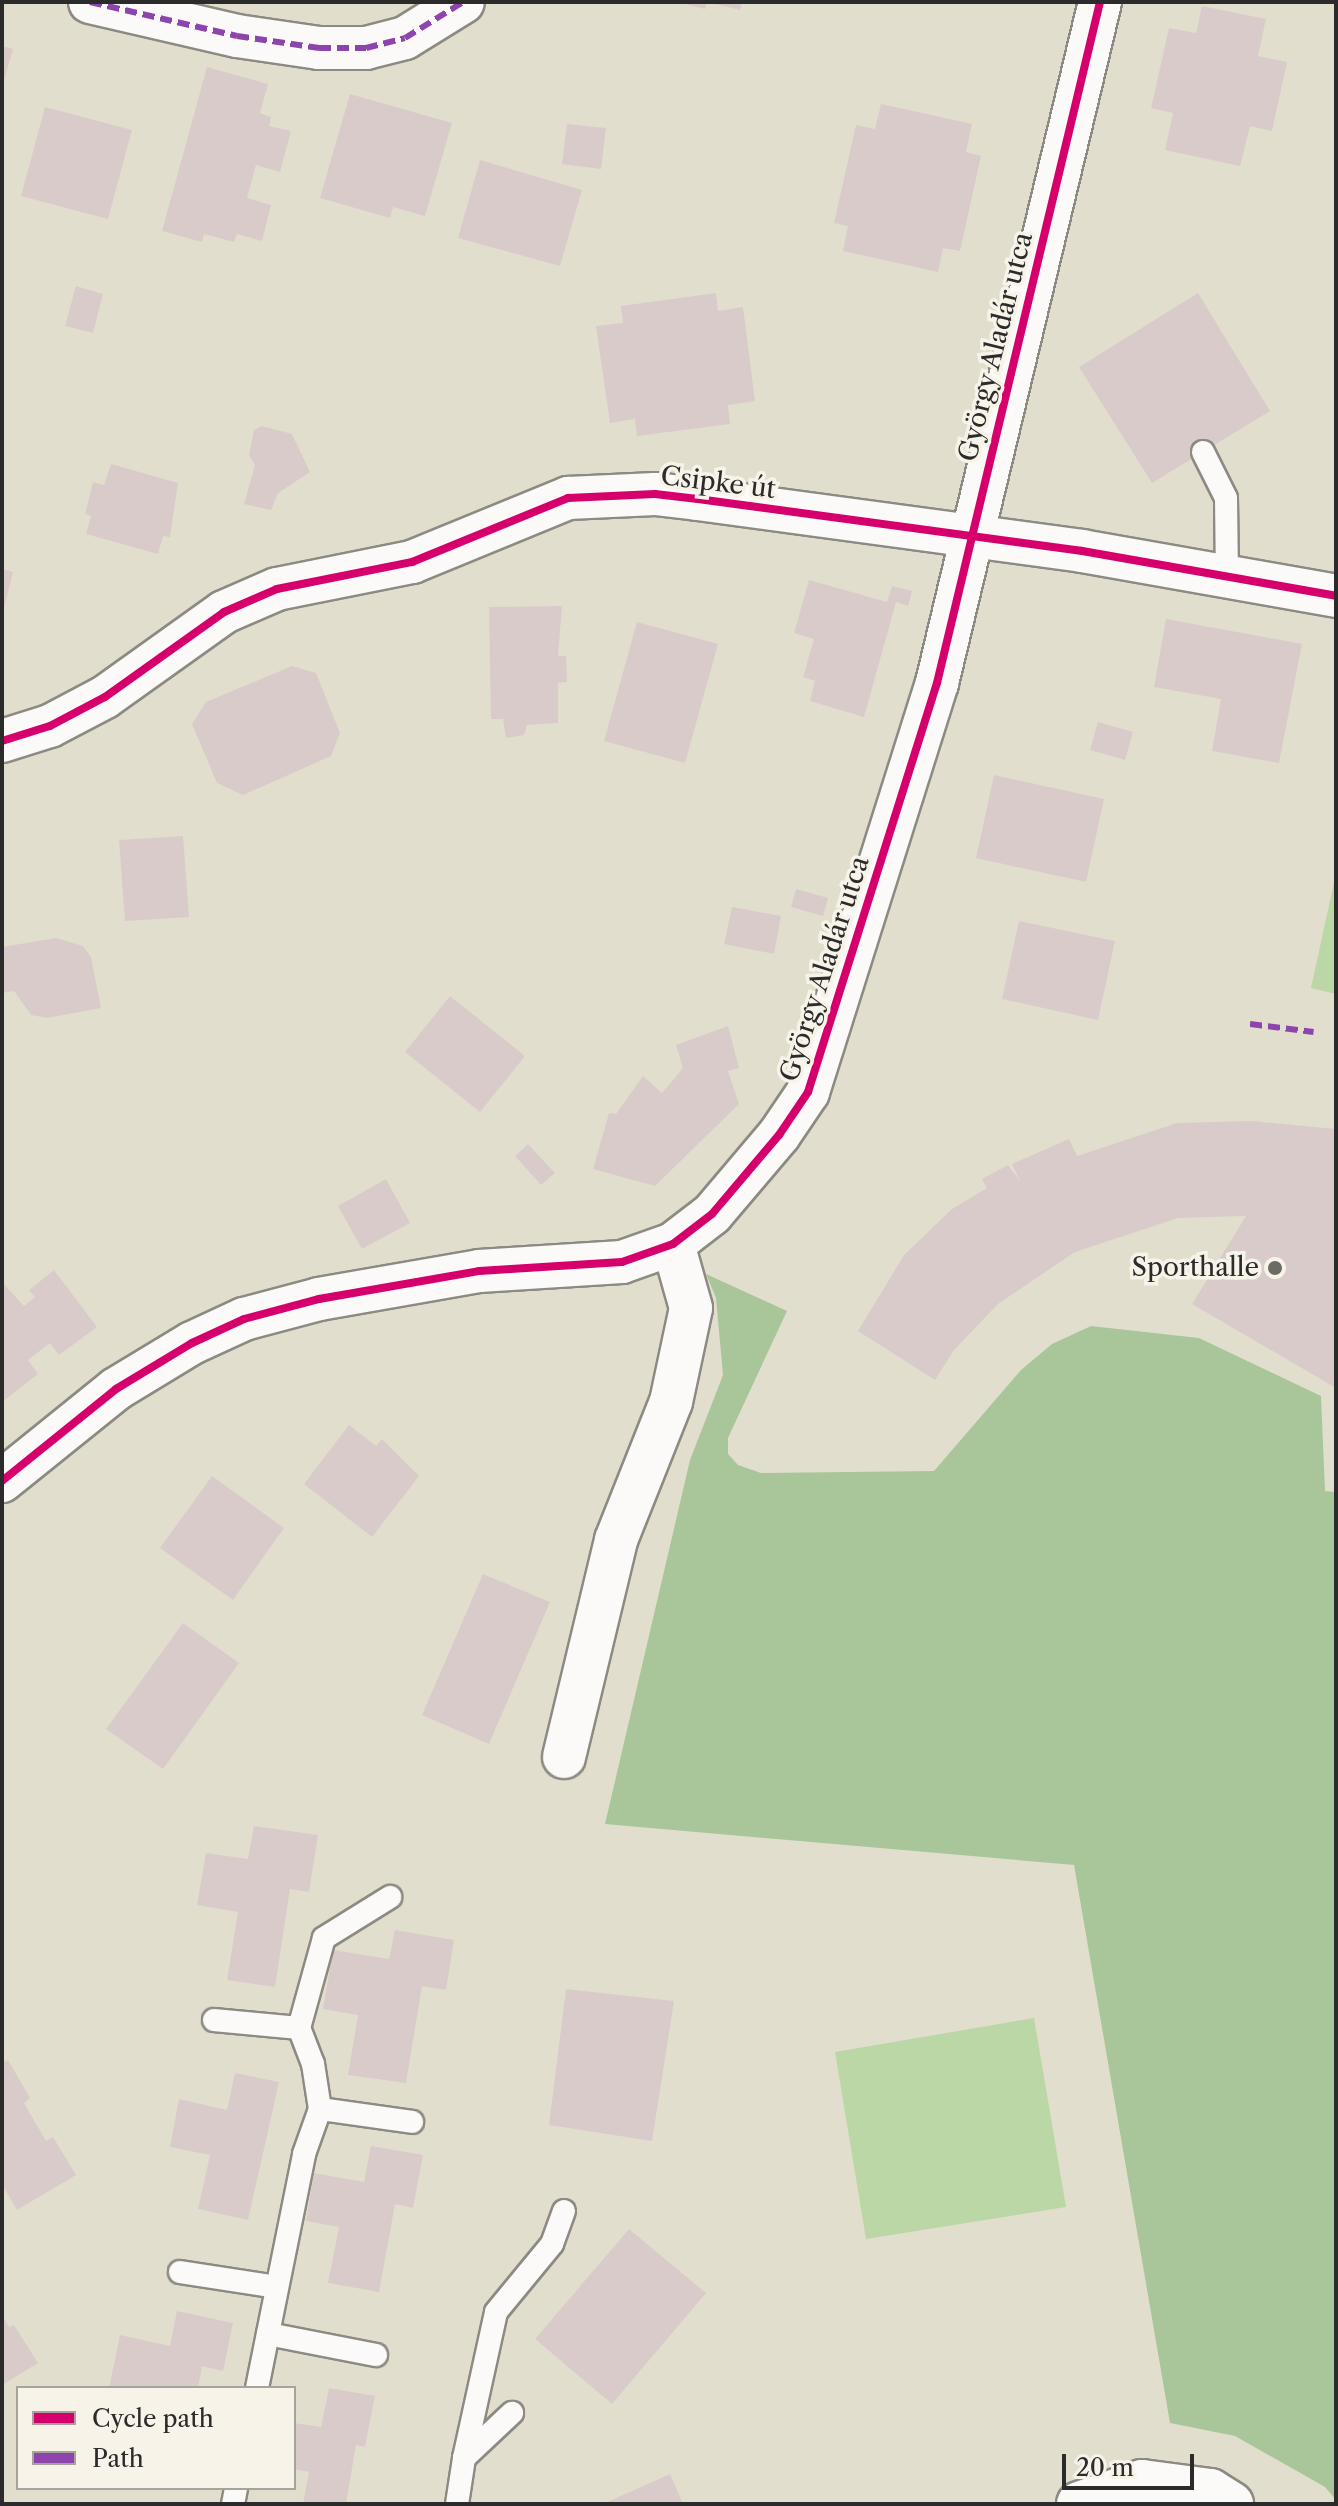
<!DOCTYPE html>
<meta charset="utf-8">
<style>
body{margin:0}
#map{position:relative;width:1338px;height:2506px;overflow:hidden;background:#e2decd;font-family:"Libre Caslon Text",serif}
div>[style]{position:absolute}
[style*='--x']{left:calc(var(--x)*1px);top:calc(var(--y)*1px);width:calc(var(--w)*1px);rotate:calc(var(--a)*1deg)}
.green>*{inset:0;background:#bad7a5}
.forest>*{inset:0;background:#a9c69b}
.building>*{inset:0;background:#dacbcb}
.roads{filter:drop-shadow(2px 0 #8c8a82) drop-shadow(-2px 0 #8c8a82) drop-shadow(0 2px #8c8a82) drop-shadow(0 -2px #8c8a82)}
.lane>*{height:22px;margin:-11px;padding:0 11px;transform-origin:11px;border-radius:11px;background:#fbfaf8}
.street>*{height:42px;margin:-21px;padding:0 21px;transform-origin:21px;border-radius:21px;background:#fbfaf8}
.secondary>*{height:44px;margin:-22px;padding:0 22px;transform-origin:22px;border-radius:22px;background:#fbfaf8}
.quiet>*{height:6px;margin-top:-3px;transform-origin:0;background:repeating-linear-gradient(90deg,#8e44ad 0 12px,transparent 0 18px)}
.cycleway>*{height:8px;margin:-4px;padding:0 4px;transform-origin:4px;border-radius:4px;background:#d6006c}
.dots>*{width:22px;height:22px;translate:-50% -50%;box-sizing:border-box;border:4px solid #f7f3e8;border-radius:50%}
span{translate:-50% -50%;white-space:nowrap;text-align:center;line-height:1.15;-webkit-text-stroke:7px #f7f3e8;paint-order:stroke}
.street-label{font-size:26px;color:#2b2b2b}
.poi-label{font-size:26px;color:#2b2b2b}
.right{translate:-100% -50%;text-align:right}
.frame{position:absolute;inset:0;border:4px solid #2b2b2b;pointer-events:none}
.legend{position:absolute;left:16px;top:2386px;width:280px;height:104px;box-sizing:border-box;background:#f7f3e8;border:2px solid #a5a39c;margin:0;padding:10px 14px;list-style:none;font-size:24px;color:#2b2b2b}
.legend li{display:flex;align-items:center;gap:16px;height:40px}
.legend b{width:40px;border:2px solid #a5a39c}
.scale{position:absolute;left:1062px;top:2454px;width:132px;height:36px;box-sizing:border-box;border:4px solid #2b2b2b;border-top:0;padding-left:10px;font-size:24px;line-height:28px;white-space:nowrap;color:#2b2b2b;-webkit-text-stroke:6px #f7f3e8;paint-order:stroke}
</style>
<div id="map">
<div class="green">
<div style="clip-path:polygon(1336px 873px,1336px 994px,1311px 988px)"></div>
<div style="clip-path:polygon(1034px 2018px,1066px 2207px,866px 2239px,835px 2052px)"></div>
</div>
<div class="forest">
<div style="clip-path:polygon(706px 1274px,787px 1311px,728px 1438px,728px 1454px,738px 1465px,761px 1473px,934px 1471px,1021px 1370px,1052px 1344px,1091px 1326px,1199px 1338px,1321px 1396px,1325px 1491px,1336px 1492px,1336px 2500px,1325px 2487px,1235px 2436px,1170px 2423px,1074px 1865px,605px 1824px,690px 1460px,723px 1375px,716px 1298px)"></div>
</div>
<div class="building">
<div style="clip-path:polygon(677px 2px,707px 2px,705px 9px)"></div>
<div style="clip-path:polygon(707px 2px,742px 2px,740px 10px)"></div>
<div style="clip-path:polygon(1202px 6px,1266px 19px,1258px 56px,1287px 62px,1272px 131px,1250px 126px,1240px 166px,1165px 150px,1173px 113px,1151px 108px,1169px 28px,1196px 33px)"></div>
<div style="clip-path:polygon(2px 46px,13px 49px,3px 84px,2px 84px)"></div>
<div style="clip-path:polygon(207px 67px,268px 84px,260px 113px,271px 117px,269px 126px,291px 131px,280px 172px,256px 165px,247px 198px,271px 205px,262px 241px,237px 234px,234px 242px,204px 234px,202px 242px,162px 231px)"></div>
<div style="clip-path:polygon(350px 94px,452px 123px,425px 216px,393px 207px,390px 218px,320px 198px)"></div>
<div style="clip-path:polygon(881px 104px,972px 124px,966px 152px,981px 156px,960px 251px,943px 248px,938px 272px,843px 251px,848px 226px,834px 223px,856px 125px,875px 129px)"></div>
<div style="clip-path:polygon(45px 107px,132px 130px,108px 219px,21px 196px)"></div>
<div style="clip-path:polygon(567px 124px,606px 128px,601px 169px,562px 164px)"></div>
<div style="clip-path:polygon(480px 160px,582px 190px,560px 266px,458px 238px)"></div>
<div style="clip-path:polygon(76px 286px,103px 294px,93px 333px,65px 326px)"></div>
<div style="clip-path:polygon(716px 293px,718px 311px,743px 307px,755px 401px,728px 405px,730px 424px,637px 436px,635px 419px,610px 423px,596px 326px,623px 323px,621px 306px)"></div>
<div style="clip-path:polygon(1198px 293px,1270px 411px,1152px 483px,1079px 367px)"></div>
<div style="clip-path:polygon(262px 426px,292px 434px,310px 472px,278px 493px,271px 510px,244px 504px,255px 465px,249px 455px,254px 430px)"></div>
<div style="clip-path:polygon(111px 464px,178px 483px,170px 537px,163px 536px,158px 554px,86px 534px,91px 516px,85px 514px,93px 482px,104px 485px)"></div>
<div style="clip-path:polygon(2px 569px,13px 572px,3px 612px,2px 612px)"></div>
<div style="clip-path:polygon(809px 580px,887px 602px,892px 586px,912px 591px,908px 606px,896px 602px,864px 717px,810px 701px,815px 681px,803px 677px,814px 639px,794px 633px)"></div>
<div style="clip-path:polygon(562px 606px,558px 656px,566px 656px,567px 682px,558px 683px,558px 723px,527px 725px,524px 735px,506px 738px,503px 719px,491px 719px,489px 607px)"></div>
<div style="clip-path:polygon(1166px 619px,1302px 644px,1279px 763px,1212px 751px,1221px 699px,1154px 687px)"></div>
<div style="clip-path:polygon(637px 622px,718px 644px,685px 763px,604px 741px)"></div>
<div style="clip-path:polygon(292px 666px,316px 673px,340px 733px,331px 756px,243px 795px,217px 783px,192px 724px,206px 702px)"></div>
<div style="clip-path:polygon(1098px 722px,1133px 732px,1125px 760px,1090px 750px)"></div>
<div style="clip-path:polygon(994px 775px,1104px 799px,1086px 882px,976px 858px)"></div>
<div style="clip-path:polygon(183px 836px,189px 917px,125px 921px,119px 840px)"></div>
<div style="clip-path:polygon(796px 889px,828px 898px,823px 916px,791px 907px)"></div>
<div style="clip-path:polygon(732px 907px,781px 916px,774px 954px,724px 944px)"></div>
<div style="clip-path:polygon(1019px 921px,1115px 941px,1098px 1020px,1002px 999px)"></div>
<div style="clip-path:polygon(56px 938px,83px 946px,91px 957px,101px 1008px,47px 1018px,31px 1015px,14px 991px,2px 993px,2px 947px)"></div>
<div style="clip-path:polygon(450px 996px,525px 1056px,480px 1112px,405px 1052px)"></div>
<div style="clip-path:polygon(728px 1026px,739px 1068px,728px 1071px,739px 1104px,655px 1186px,593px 1169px,609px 1113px,616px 1114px,643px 1076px,662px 1093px,683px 1068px,676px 1045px)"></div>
<div style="clip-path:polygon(1252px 1121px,1336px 1129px,1336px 1388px,1192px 1304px,1246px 1216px,1178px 1218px,1075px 1252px,998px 1304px,954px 1350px,935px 1380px,858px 1331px,904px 1255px,952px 1209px,987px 1188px,982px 1179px,1008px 1165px,1020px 1181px,1012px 1164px,1069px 1139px,1077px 1156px,1177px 1123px)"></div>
<div style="clip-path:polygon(528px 1144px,555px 1173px,541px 1185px,515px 1156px)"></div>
<div style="clip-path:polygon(386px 1179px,410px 1223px,362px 1249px,338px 1206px)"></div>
<div style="clip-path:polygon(54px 1270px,97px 1327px,59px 1355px,50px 1343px,28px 1360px,38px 1374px,2px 1402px,2px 1282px,24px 1306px,35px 1297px,29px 1290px)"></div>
<div style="clip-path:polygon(349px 1425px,376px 1446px,382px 1439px,419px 1476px,372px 1537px,304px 1484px)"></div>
<div style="clip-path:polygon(212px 1476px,284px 1528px,233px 1600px,160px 1548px)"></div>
<div style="clip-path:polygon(483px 1574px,550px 1602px,489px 1744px,422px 1715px)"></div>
<div style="clip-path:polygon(183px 1623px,239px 1663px,163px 1769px,106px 1729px)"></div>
<div style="clip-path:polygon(254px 1826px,318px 1835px,309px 1892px,290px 1889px,275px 1987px,227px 1980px,238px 1912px,197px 1905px,206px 1853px,248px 1859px)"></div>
<div style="clip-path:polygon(395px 1930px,454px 1940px,446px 1990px,422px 1986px,406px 2083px,348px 2075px,358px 2015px,323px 2009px,333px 1950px,389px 1959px)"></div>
<div style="clip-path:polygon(566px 1989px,674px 2001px,652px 2141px,549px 2125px)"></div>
<div style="clip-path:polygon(8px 2060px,30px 2098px,24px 2103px,46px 2141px,53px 2137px,76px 2175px,17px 2210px,2px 2184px,2px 2063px)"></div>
<div style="clip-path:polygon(235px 2073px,279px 2082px,248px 2220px,198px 2209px,210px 2155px,170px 2147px,179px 2099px,227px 2110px)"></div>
<div style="clip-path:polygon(371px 2146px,423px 2155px,413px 2208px,395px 2204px,379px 2292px,328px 2283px,339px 2227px,306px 2221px,314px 2173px,364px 2182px)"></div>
<div style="clip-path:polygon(629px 2229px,706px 2293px,612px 2404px,535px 2339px)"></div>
<div style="clip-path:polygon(177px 2311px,233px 2323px,223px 2371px,202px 2366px,198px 2388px,109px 2388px,120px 2335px,170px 2346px)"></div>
<div style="clip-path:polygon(2px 2315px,9px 2327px,14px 2325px,38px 2363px,2px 2385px)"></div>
<div style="clip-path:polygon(329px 2388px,375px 2396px,365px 2447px,356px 2445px,346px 2504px,303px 2504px,309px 2472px,294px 2469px,294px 2423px,321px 2427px)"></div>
<div style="clip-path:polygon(670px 2474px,683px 2504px,603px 2504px)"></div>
</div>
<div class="roads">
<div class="lane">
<div style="--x:1203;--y:452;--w:51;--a:63.4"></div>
<div style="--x:1226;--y:498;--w:78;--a:89.3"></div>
<div style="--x:214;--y:2020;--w:85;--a:5.4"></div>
<div style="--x:320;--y:2109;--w:93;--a:8"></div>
<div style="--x:180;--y:2272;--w:98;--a:8.8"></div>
<div style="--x:268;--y:2334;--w:110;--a:11"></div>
<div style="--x:257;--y:2388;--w:239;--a:-78.6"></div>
<div style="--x:304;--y:2154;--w:48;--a:-70.4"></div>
<div style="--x:320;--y:2109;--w:46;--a:-98.8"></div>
<div style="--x:313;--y:2064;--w:39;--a:-111"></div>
<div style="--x:299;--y:2028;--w:93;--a:-74.5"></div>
<div style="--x:324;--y:1938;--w:78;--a:-31.8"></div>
<div style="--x:464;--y:2458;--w:149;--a:-77.6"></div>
<div style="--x:496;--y:2312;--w:88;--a:-50.5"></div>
<div style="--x:552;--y:2244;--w:35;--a:-70"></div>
<div style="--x:233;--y:2504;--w:16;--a:-79"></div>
<div style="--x:457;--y:2504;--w:47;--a:-81.3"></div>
<div style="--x:464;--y:2458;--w:66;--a:-43.2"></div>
</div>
<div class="street">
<div style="--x:90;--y:2;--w:151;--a:13"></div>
<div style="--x:237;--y:36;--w:83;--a:8.3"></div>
<div style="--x:319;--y:48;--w:47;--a:0"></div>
<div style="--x:366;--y:48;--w:40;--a:-14.4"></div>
<div style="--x:405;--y:38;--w:68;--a:-31.8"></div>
<div style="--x:2;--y:741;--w:50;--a:-17.4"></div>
<div style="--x:50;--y:726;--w:62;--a:-27.8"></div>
<div style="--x:105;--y:697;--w:146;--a:-35.5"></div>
<div style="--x:224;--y:612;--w:58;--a:-23.5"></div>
<div style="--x:277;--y:589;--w:138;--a:-11.3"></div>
<div style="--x:412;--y:562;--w:169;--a:-22.3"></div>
<div style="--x:568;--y:498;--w:87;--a:-2.6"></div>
<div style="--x:655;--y:494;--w:43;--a:6.6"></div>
<div style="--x:698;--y:499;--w:388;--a:7.7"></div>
<div style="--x:1082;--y:551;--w:258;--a:10"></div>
<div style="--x:2;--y:1481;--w:146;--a:-38.9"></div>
<div style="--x:116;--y:1389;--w:89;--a:-31.2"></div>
<div style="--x:192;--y:1343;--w:57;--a:-24.8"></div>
<div style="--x:244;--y:1319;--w:78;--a:-14.9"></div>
<div style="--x:319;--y:1299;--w:162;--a:-9.9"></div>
<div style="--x:479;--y:1271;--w:143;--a:-3.6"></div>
<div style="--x:622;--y:1262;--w:54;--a:-19.4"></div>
<div style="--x:673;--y:1244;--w:49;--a:-37.6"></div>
<div style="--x:712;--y:1214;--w:104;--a:-49.7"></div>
<div style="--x:779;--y:1135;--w:52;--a:-56"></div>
<div style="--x:808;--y:1092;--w:429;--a:-72.5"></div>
<div style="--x:937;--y:683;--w:700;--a:-76.54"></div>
<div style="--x:564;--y:1757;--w:223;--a:-76.5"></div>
<div style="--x:616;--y:1540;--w:149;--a:-68.3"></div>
<div style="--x:671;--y:1402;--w:96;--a:-78"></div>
<div style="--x:691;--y:1308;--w:66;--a:-105.7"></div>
</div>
<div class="secondary">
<div style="--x:1079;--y:2504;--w:67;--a:-19.2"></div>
<div style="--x:1142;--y:2482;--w:69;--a:7.5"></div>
<div style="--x:1210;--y:2491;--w:25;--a:32"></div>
</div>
</div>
<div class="quiet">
<div style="--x:90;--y:2;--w:151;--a:13"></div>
<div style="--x:237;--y:36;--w:83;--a:8.3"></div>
<div style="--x:319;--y:48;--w:47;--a:0"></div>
<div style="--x:366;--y:48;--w:40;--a:-14.4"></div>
<div style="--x:405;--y:38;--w:68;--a:-31.8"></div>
<div style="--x:1250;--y:1024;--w:64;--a:7.1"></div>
</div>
<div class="cycleway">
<div style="--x:2;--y:741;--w:50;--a:-17.4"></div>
<div style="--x:50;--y:726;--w:62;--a:-27.8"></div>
<div style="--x:105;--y:697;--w:146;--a:-35.5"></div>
<div style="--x:224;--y:612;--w:58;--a:-23.5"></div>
<div style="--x:277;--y:589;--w:138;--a:-11.3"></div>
<div style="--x:412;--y:562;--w:169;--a:-22.3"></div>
<div style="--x:568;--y:498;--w:87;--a:-2.6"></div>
<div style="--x:655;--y:494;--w:43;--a:6.6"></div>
<div style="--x:698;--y:499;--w:388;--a:7.7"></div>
<div style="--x:1082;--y:551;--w:258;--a:10"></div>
<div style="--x:2;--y:1481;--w:146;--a:-38.9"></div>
<div style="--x:116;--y:1389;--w:89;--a:-31.2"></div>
<div style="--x:192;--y:1343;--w:57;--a:-24.8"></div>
<div style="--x:244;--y:1319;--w:78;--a:-14.9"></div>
<div style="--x:319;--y:1299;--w:162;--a:-9.9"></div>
<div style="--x:479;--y:1271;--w:143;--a:-3.6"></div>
<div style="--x:622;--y:1262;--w:54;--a:-19.4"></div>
<div style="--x:673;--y:1244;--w:49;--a:-37.6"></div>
<div style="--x:712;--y:1214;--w:104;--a:-49.7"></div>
<div style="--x:779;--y:1135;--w:52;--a:-56"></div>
<div style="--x:808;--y:1092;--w:429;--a:-72.5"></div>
<div style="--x:937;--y:683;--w:700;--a:-76.54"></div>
</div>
<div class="dots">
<div style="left:1275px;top:1268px;background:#6b6a64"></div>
</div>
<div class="street-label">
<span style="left:996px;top:347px;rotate:-76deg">György Aladár utca</span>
<span style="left:718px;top:483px;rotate:7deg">Csipke út</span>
<span style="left:825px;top:969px;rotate:-72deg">György Aladár utca</span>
</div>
<div class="poi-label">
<span class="right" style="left:1259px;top:1268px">Sporthalle</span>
</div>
<div class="frame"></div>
<ul class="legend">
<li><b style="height:10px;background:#d6006c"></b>Cycle path</li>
<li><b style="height:10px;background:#8e44ad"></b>Path</li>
</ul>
<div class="scale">20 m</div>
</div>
